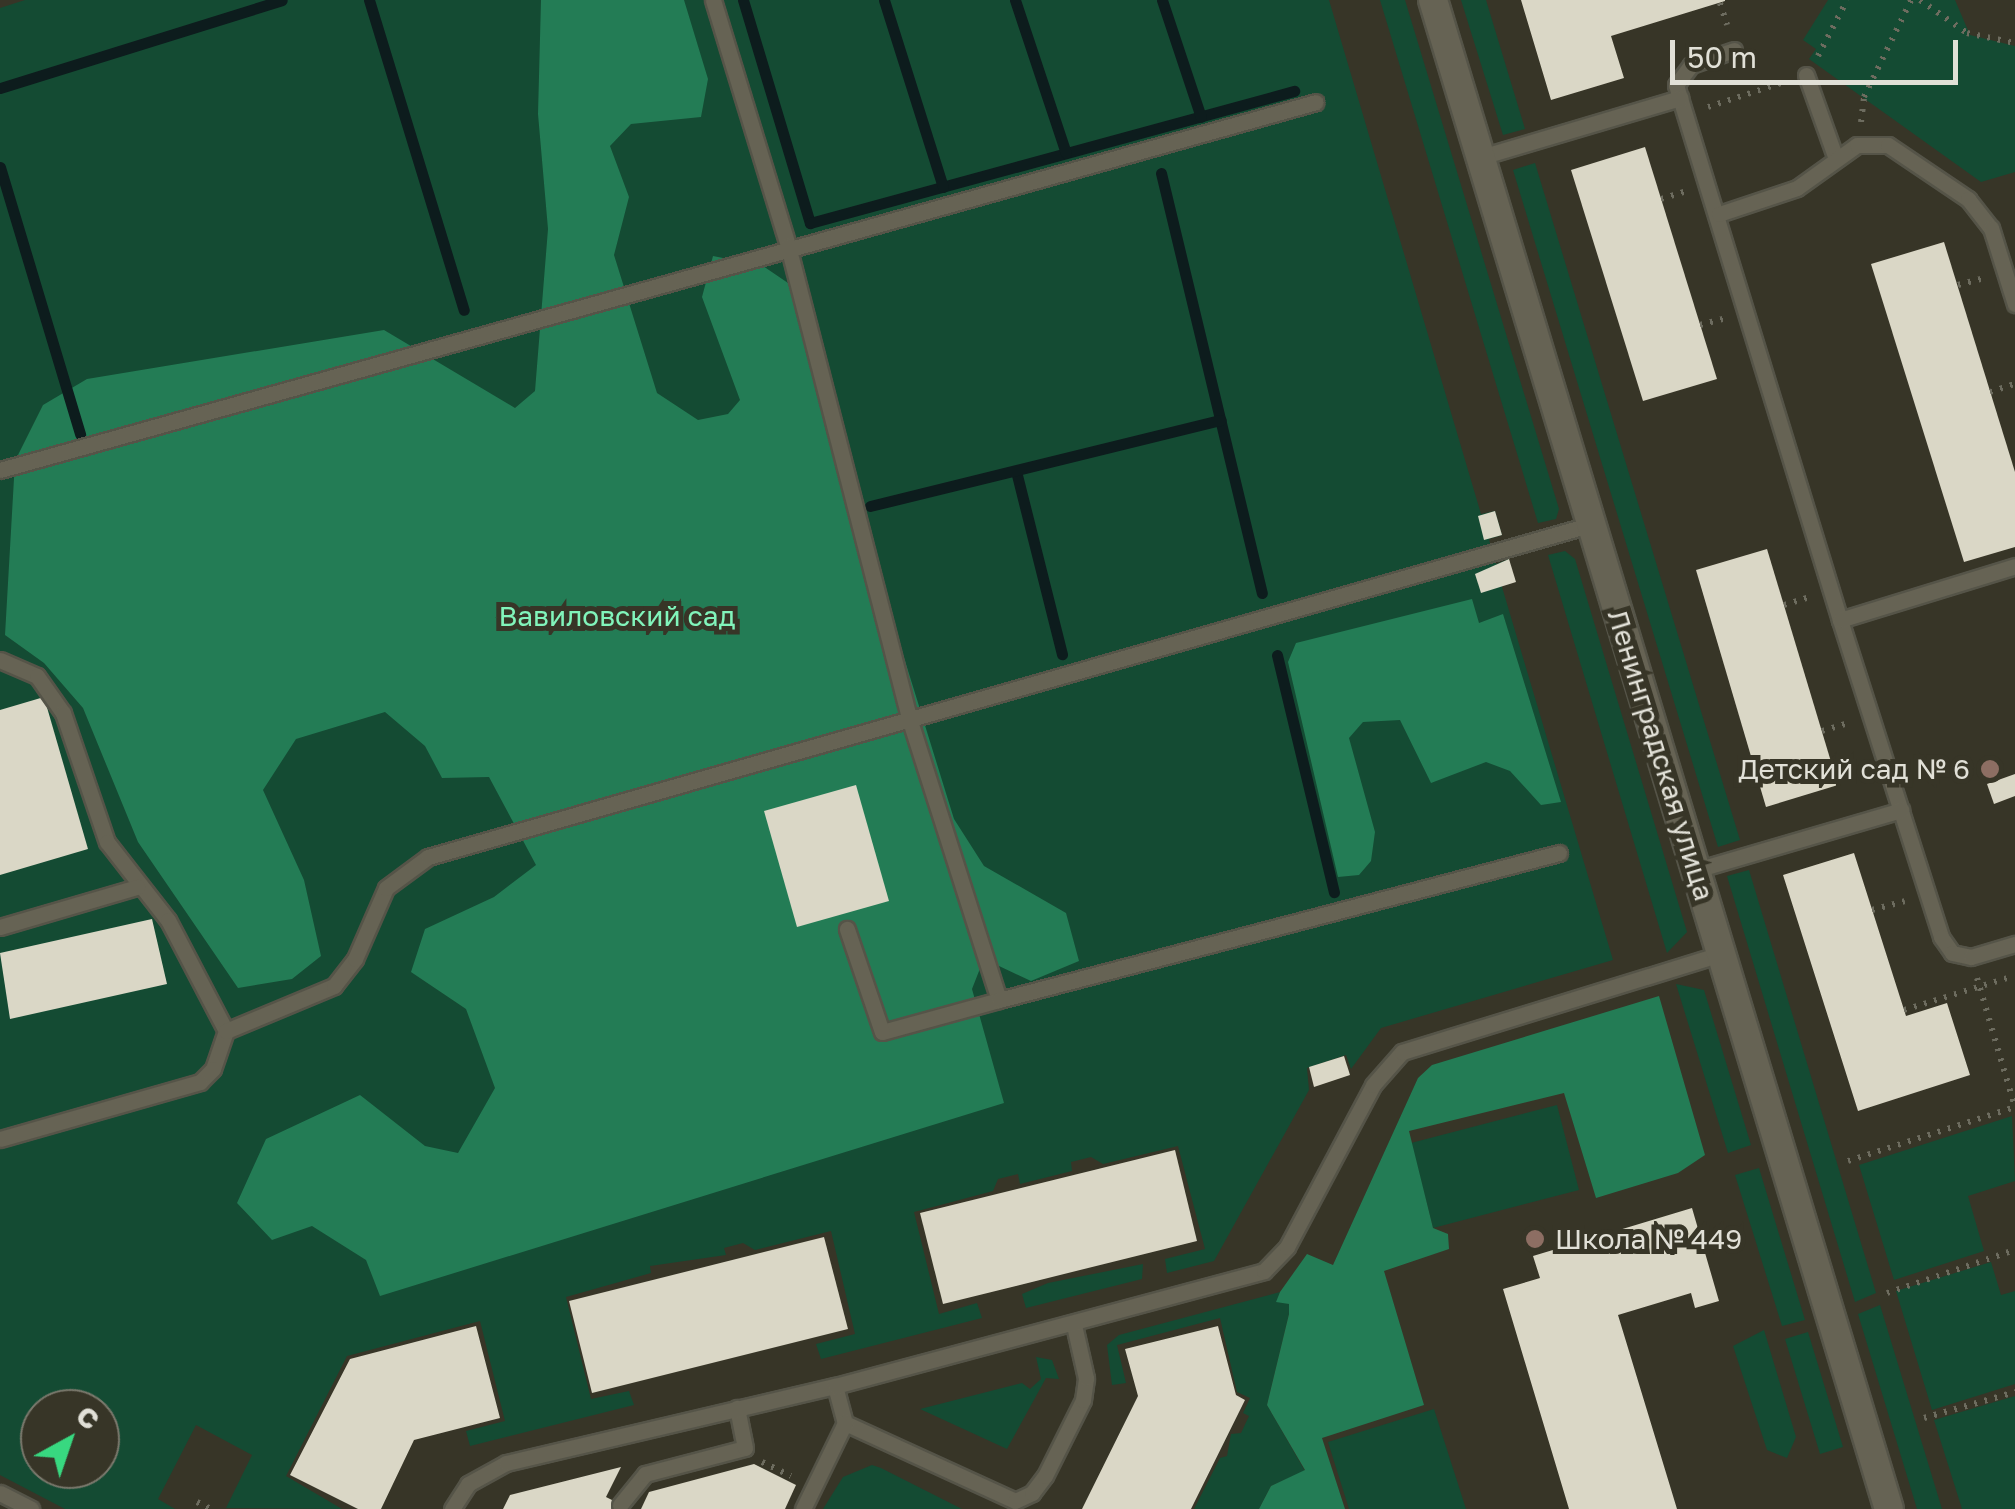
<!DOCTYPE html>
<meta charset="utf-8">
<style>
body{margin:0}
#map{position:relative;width:2015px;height:1509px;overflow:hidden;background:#373527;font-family:"Golos Text",sans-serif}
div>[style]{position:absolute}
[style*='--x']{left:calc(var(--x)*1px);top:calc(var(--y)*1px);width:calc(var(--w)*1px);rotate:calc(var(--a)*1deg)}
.green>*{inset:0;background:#144b33}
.forest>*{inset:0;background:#237c55}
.stream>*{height:11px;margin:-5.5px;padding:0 5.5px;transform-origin:5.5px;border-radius:5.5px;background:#0d1c1d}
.building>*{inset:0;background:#dad7c6}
.path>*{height:6px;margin-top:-3px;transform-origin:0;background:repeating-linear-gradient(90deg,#6d6c5f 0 2.5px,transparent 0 10.5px)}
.roads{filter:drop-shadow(2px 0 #555448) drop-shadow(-2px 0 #555448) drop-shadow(0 2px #555448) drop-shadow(0 -2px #555448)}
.service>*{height:15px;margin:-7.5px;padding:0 7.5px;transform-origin:7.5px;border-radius:7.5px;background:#666354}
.tertiary>*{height:28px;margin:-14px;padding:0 14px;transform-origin:14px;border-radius:14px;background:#666354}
.dots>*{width:28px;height:28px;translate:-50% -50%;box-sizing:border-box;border:5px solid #373527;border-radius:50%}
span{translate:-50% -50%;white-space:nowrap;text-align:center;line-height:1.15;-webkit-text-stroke:10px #373527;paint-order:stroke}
.park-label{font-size:28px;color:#81f4bb}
.street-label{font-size:28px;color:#e1e0d7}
.poi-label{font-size:28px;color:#e1e0d7}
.right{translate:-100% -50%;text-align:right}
.left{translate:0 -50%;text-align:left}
.north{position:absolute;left:20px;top:1389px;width:100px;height:100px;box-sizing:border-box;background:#373527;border:2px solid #7b796d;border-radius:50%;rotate:40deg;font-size:28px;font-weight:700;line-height:40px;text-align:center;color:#e1e0d7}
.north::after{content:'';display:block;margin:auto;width:35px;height:45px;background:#38d880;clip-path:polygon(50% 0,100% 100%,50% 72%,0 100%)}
.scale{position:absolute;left:1670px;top:40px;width:288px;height:45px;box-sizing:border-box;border:5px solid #e1e0d7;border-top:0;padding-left:12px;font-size:30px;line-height:35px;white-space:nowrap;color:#e1e0d7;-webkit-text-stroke:8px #373527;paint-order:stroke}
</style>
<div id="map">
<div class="green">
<div style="clip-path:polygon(evenodd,25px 0,1329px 0,1481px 514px,1495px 511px,1502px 535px,1489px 539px,1492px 552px,1496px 564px,1509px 559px,1502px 587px,1613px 960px,1381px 1028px,1351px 1069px,1346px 1055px,1307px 1068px,1309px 1090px,1214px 1261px,1167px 1273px,1165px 1259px,1205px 1249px,1178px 1146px,1103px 1164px,1091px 1157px,1071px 1162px,1072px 1171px,1020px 1184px,1018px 1174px,998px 1179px,993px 1191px,914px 1212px,939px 1314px,977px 1303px,982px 1318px,821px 1359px,816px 1344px,855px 1334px,831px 1231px,755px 1250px,743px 1243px,724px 1248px,726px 1255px,650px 1266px,651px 1273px,566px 1297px,591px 1399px,629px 1391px,634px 1405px,470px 1446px,466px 1431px,505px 1421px,480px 1321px,347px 1356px,286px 1476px,342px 1509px,226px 1508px,252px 1455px,196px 1425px,158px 1499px,175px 1509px,65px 1509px,0 1475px,0 8px,25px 0,40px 1409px,100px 1409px,100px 1469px,40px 1469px,40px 1409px)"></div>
<div style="clip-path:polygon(1380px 0,1405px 0,1559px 509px,1556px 519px,1538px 523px)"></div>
<div style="clip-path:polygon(1461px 0,1486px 0,1525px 129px,1503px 135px)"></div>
<div style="clip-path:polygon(1828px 0,1955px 0,1970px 35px,2015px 46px,2015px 172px,1981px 182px,1809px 59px,1816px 49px,1803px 40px)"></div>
<div style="clip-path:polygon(1535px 163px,1740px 840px,1718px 847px,1513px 170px)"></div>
<div style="clip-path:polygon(1565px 551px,1575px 559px,1687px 932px,1667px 953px,1548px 555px)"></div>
<div style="clip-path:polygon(1749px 870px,1876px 1293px,1855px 1302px,1727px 876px)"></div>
<div style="clip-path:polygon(1676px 984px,1704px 990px,1751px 1145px,1728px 1153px)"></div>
<div style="clip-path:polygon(1557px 1105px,1579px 1190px,1433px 1228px,1411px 1143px)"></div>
<div style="clip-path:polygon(2012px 1116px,2015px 1181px,1968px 1196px,1984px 1251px,1894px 1280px,1859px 1165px)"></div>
<div style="clip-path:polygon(1759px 1168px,1805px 1320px,1782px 1326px,1735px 1175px)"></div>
<div style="clip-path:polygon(1991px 1262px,2001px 1295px,2015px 1291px,2015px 1384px,1932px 1410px,1896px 1291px)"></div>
<div style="clip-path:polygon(1143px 1264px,1142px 1279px,1026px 1308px,1022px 1294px,1048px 1283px)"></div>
<div style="clip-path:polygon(1280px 1292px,1277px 1301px,1290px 1304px,1289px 1314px,1267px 1405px,1305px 1471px,1271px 1486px,1259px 1509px,1194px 1509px,1220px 1458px,1227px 1456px,1231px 1434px,1241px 1433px,1249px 1416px,1243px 1413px,1250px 1398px,1237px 1392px,1220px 1318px,1117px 1345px,1126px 1383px,1112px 1385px,1107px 1345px,1119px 1335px)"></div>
<div style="clip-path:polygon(1880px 1305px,1942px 1509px,1917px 1509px,1858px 1314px)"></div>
<div style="clip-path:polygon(1764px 1330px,1796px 1437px,1787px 1458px,1767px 1450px,1733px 1346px)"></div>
<div style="clip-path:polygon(1808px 1332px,1843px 1447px,1820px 1454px,1785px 1339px)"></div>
<div style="clip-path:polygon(1036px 1357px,1052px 1360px,1059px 1379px,1046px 1378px,1007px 1449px,920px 1409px,1022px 1383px,1030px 1389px,1041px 1379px)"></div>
<div style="clip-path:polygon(2015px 1396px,2015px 1509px,1962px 1509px,1934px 1420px)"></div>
<div style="clip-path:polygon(1434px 1409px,1466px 1509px,1349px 1509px,1328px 1442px)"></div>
<div style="clip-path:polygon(872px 1465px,881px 1468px,962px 1509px,823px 1509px,843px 1477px)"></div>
</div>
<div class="forest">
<div style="clip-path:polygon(541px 0,684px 0,708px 79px,701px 117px,631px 124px,610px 146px,629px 197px,614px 255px,657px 393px,698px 420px,728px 414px,740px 400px,702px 297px,713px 256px,763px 266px,788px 283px,954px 819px,984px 866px,1066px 913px,1079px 961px,1031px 981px,999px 966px,981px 966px,972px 989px,1004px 1103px,380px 1296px,366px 1260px,312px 1226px,272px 1240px,237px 1203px,266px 1139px,360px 1095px,425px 1146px,458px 1153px,495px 1088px,466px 1009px,411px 972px,425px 929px,494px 897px,536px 865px,489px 777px,442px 778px,425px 746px,385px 712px,296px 739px,263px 790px,304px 880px,321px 956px,292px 979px,238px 988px,138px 842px,83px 708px,44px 663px,5px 635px,15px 461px,43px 405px,87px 379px,384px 330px,515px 408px,535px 391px,548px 229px,538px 114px)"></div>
<div style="clip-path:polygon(1472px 599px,1479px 623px,1503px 614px,1561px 802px,1541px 805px,1510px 771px,1486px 762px,1431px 783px,1400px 720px,1363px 722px,1349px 738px,1375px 832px,1371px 861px,1359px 875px,1338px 877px,1288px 662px,1296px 643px)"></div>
<div style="clip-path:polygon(1659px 996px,1705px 1155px,1678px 1173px,1596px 1198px,1564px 1093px,1409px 1131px,1433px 1228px,1448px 1234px,1449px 1249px,1384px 1271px,1424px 1405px,1322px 1438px,1345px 1509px,1259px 1509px,1271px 1486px,1305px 1470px,1267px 1405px,1289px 1314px,1289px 1304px,1276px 1302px,1280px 1292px,1307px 1254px,1333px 1265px,1418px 1078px,1432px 1065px)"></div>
</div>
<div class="stream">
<div style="--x:369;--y:0;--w:324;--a:73"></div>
<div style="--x:743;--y:0;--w:233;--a:73.3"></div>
<div style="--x:810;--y:223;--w:502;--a:-15.26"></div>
<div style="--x:884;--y:0;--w:196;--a:72.5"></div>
<div style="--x:1015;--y:0;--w:161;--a:71.6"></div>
<div style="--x:1162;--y:0;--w:123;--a:71.6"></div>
<div style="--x:0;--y:88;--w:295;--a:-17.3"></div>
<div style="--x:0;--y:167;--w:279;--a:73.3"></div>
<div style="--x:1161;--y:173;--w:432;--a:76.5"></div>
<div style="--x:1016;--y:471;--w:189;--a:75.9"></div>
<div style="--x:870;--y:506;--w:361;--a:-13.8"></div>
<div style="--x:1277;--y:655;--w:244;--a:76.5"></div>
</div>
<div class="building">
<div style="clip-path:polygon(1521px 0,1725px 0,1725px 1px,1611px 36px,1624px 78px,1551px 100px)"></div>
<div style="clip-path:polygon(1645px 147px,1717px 379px,1643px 401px,1571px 170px)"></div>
<div style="clip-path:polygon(1944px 242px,2015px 472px,2015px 547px,1964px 562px,1871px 264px)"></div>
<div style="clip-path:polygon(1495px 511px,1502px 535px,1484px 540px,1478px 516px)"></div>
<div style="clip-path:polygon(1767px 549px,1838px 785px,1766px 807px,1696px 570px)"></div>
<div style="clip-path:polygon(1509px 559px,1516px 582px,1481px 593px,1475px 574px)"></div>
<div style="clip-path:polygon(44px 697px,88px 849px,0 875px,0 710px)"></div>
<div style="clip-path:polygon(2015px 774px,2015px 796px,1994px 804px,1987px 784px)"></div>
<div style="clip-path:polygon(856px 785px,889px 901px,797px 927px,764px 811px)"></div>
<div style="clip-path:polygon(1854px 853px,1906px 1016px,1947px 1003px,1970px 1075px,1858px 1111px,1783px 875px)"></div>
<div style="clip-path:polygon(152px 919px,167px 984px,10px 1019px,0 953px)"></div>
<div style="clip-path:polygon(1344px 1056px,1350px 1075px,1314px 1087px,1309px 1067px)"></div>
<div style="clip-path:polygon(1175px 1150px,1197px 1241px,943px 1304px,920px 1213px)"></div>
<div style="clip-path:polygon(1692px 1208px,1719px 1301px,1695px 1308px,1691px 1293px,1618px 1315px,1677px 1509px,1569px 1509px,1503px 1289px,1540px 1278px,1533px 1256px)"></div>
<div style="clip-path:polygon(824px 1237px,848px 1329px,592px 1393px,569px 1301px)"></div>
<div style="clip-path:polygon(476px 1326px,500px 1418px,414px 1440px,381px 1509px,358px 1509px,290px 1475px,350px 1359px)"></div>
<div style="clip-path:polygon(1218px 1326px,1236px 1395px,1245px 1400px,1191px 1509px,1082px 1509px,1138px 1396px,1125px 1349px)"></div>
<div style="clip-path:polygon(754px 1464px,796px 1485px,785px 1509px,641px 1509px,649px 1492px)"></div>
<div style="clip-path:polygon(621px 1467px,606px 1497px,630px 1509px,503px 1509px,510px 1495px)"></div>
</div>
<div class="path">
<div style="--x:1920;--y:0;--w:57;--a:35.1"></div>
<div style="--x:1967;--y:33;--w:49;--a:11.8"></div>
<div style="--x:1720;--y:3;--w:23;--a:72"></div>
<div style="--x:1818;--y:56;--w:63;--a:-62.6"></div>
<div style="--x:1708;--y:107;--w:77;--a:-18.2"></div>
<div style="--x:1861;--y:122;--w:25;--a:-83"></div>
<div style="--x:1864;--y:97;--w:108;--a:-64.1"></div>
<div style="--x:1661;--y:199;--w:24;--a:-17"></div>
<div style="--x:1958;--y:285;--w:24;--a:-15"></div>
<div style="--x:1700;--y:325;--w:24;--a:-15"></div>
<div style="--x:1990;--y:392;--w:26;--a:-18"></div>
<div style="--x:1784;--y:605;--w:24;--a:-17"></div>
<div style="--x:1822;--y:731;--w:28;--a:-17"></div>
<div style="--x:1872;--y:910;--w:34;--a:-15"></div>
<div style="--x:1977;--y:978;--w:134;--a:73.6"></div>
<div style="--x:1904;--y:1010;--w:115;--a:-17.2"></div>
<div style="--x:1848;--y:1161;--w:176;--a:-17.9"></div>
<div style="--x:1887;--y:1293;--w:135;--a:-18.6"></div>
<div style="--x:1924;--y:1418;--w:95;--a:-15.9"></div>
<div style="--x:762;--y:1462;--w:32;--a:26"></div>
<div style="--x:197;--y:1502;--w:16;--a:27"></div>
</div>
<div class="roads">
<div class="service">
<div style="--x:713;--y:0;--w:257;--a:73"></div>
<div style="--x:788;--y:246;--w:490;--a:75.6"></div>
<div style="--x:910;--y:721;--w:293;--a:72.3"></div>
<div style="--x:999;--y:1000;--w:121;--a:164.7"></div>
<div style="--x:882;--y:1032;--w:109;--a:-108.8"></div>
<div style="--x:1734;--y:50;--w:46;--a:160.8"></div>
<div style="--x:1691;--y:65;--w:25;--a:127"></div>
<div style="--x:1676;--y:85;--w:560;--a:72.96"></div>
<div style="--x:1840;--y:620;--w:333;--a:72.3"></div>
<div style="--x:1941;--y:937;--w:19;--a:55"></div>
<div style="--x:1952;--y:953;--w:19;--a:12"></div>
<div style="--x:1971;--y:957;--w:46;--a:-16.5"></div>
<div style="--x:1806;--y:75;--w:86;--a:70.3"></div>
<div style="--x:1481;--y:157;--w:208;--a:-16.5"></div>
<div style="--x:1719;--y:214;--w:82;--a:-18.4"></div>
<div style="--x:1797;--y:188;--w:74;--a:-35.6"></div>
<div style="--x:1857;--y:145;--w:31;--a:0"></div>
<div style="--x:1888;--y:145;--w:97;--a:34"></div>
<div style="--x:1968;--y:199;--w:37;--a:52"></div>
<div style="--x:1991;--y:228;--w:80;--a:72.5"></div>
<div style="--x:0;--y:470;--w:1366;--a:-15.62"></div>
<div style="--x:1840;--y:620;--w:183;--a:-17.1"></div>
<div style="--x:0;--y:660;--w:40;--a:23.4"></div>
<div style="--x:37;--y:676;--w:45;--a:54.9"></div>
<div style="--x:63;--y:713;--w:136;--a:71.2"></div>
<div style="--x:107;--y:842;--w:99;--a:52"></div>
<div style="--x:168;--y:920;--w:125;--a:62.4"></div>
<div style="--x:226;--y:1031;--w:40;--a:108.9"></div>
<div style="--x:213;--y:1069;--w:18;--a:135"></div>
<div style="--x:200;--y:1082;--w:208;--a:164.1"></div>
<div style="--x:1696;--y:870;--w:214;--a:-16.3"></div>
<div style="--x:0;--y:927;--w:143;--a:-16.3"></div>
<div style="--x:999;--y:1000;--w:579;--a:-14.71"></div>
<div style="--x:226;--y:1031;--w:117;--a:-22.6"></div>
<div style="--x:334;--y:986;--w:34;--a:-52"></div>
<div style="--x:355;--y:959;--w:77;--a:-66.4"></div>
<div style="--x:386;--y:888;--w:52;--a:-36.4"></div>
<div style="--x:428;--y:857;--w:1211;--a:-15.96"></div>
<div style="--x:835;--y:1386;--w:38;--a:75"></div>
<div style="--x:845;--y:1423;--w:187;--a:24.6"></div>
<div style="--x:1015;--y:1501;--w:19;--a:-25"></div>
<div style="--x:1032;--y:1493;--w:21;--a:-53"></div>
<div style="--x:1045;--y:1476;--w:85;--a:-63.4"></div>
<div style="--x:1083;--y:1400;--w:22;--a:-82"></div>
<div style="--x:1086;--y:1378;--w:54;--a:-102.8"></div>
<div style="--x:0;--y:1493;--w:35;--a:27"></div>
<div style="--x:620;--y:1505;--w:40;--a:-51"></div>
<div style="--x:645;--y:1474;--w:103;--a:-14.6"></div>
<div style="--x:745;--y:1448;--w:41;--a:-101.3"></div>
<div style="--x:452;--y:1509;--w:30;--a:-57"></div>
<div style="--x:468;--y:1484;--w:43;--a:-28.9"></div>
<div style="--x:506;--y:1463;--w:338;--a:-13.2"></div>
<div style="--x:835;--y:1386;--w:444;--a:-15"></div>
<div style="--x:1264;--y:1271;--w:33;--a:-46"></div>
<div style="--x:1287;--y:1247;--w:183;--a:-62"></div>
<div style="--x:1373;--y:1085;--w:44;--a:-48.7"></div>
<div style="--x:1402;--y:1052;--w:334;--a:-17.1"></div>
<div style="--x:803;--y:1509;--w:96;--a:-64"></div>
</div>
<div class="tertiary">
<div style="--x:1433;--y:0;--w:1576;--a:73.19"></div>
</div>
</div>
<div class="dots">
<div style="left:1990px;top:769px;background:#8d6e63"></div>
<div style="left:1535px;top:1239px;background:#8d6e63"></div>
</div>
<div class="park-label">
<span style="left:617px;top:616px">Вавиловский сад</span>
</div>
<div class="street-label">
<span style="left:1661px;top:755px;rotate:73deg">Ленинградская улица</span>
</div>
<div class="poi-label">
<span class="right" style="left:1970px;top:769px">Детский сад № 6</span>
<span class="left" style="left:1555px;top:1239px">Школа № 449</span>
</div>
<div class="north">С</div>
<div class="scale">50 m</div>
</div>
